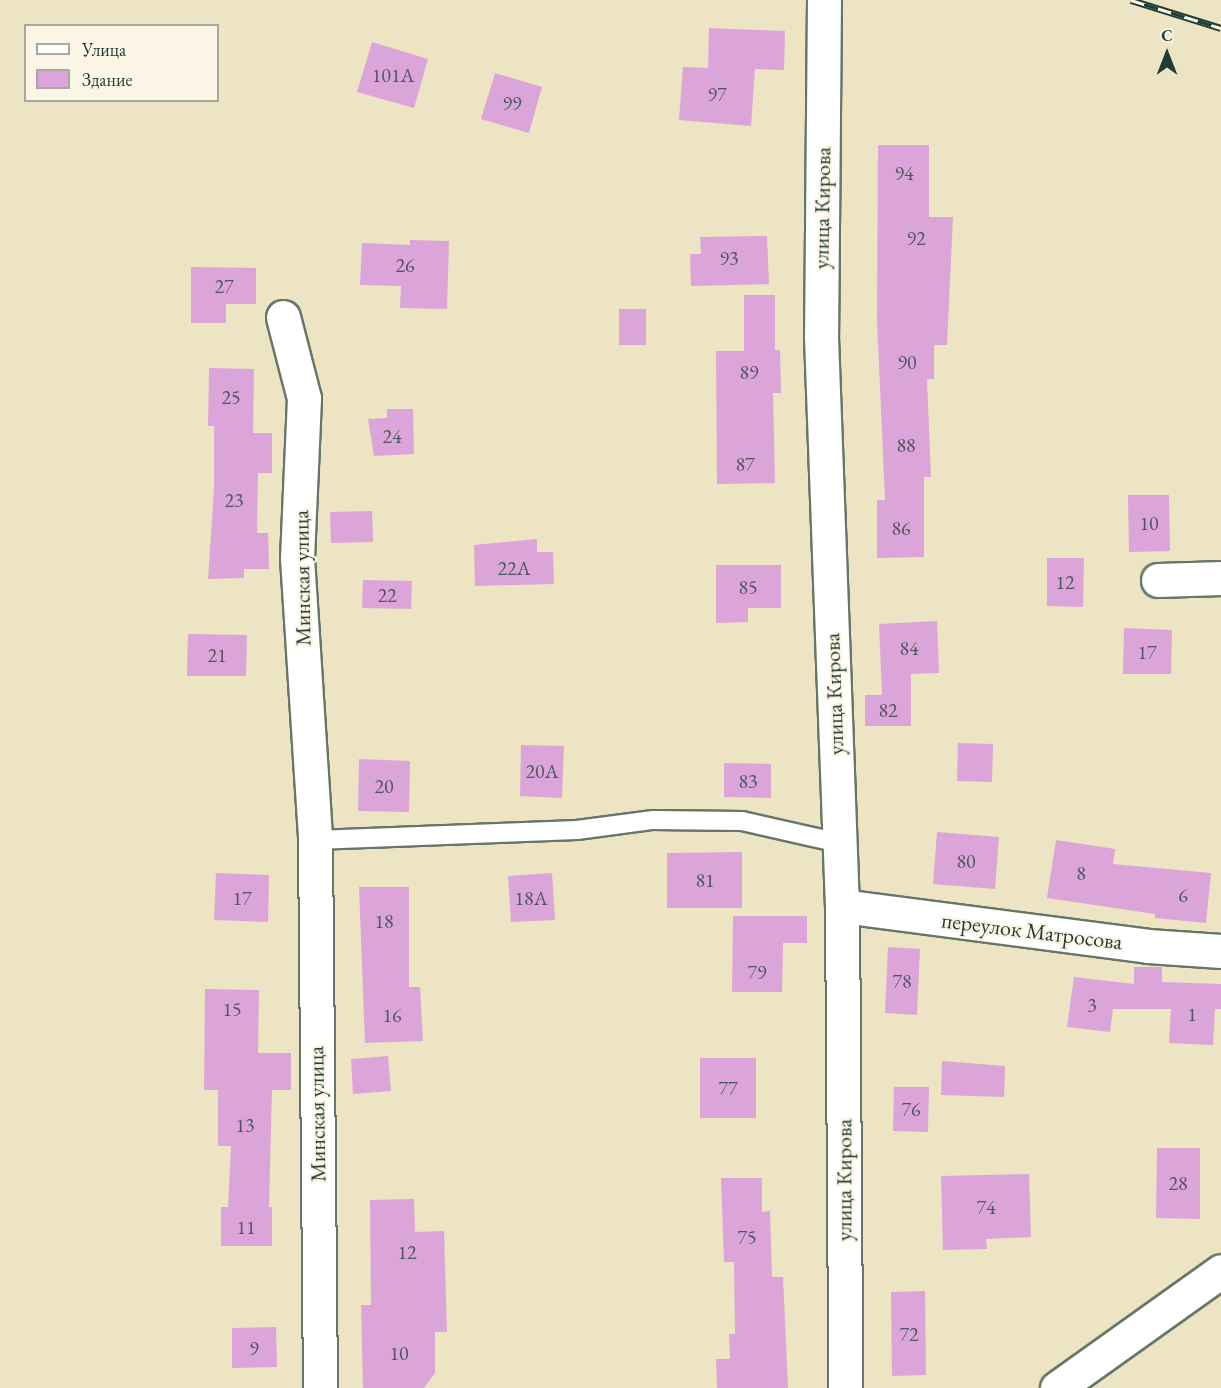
<!DOCTYPE html>
<meta charset="utf-8">
<style>
body{margin:0}
#map{position:relative;width:1221px;height:1388px;overflow:hidden;background:#ece4c3;font-family:"EB Garamond",serif}
div>[style]{position:absolute}
[style*='--x']{left:calc(var(--x)*1px);top:calc(var(--y)*1px);width:calc(var(--w)*1px);rotate:calc(var(--a)*1deg)}
.building>*{inset:0;background:#dca5da}
.roads{filter:drop-shadow(2px 0 #677766) drop-shadow(-2px 0 #677766) drop-shadow(0 2px #677766) drop-shadow(0 -2px #677766)}
.service>*{height:18px;margin:-9px;padding:0 9px;transform-origin:9px;border-radius:9px;background:#fff}
.minor>*{height:33px;margin:-16.5px;padding:0 16.5px;transform-origin:16.5px;border-radius:16.5px;background:#fff}
.rail>*{height:7px;margin-top:-3.5px;transform-origin:0;background:repeating-linear-gradient(90deg,#fcf5e5 0 14px,#1f3d34 0 28px);box-sizing:border-box;border-block:2px solid #1f3d34}
span{translate:-50% -50%;white-space:nowrap;text-align:center;line-height:1.15;-webkit-text-stroke:4.5px #fcf5e5;paint-order:stroke}
.number-label{font-size:20px;color:#4e575e}
.number-label span{-webkit-text-stroke-width:0}
.street-label{font-size:22px;color:#1f3d34}
.legend{position:absolute;left:24px;top:24px;width:195px;height:78px;box-sizing:border-box;background:#fcf5e5;border:2px solid #a4ab9e;margin:0;padding:8px 10px;list-style:none;font-size:18px;color:#1f3d34}
.legend li{display:flex;align-items:center;gap:12px;height:30px}
.legend b{width:30px;border:2px solid #a4ab9e}
.north{position:absolute;left:1137px;top:24px;width:60px;height:60px;-webkit-text-stroke:4px #fcf5e5;paint-order:stroke;rotate:0deg;font-size:16px;font-weight:700;line-height:24px;text-align:center;color:#1f3d34}
.north::after{content:'';display:block;margin:auto;width:21px;height:27px;background:#1f3d34;clip-path:polygon(50% 0,100% 100%,50% 72%,0 100%)}
</style>
<div id="map">
<div class="building">
<div style="clip-path:polygon(709px 28px,785px 31px,784px 70px,755px 69px,751px 126px,679px 120px,683px 67px,708px 68px)"></div>
<div style="clip-path:polygon(372px 42px,428px 59px,414px 108px,357px 92px)"></div>
<div style="clip-path:polygon(495px 73px,542px 87px,529px 133px,481px 119px)"></div>
<div style="clip-path:polygon(878px 145px,929px 145px,929px 217px,953px 217px,947px 345px,934px 345px,934px 379px,927px 379px,931px 477px,924px 477px,924px 557px,877px 558px,877px 500px,885px 500px,877px 320px)"></div>
<div style="clip-path:polygon(767px 236px,769px 284px,691px 286px,690px 254px,701px 254px,700px 237px)"></div>
<div style="clip-path:polygon(410px 240px,449px 241px,447px 309px,400px 308px,401px 286px,360px 285px,362px 243px,410px 245px)"></div>
<div style="clip-path:polygon(191px 267px,256px 268px,256px 304px,226px 304px,226px 323px,191px 323px)"></div>
<div style="clip-path:polygon(744px 295px,775px 295px,775px 350px,780px 350px,781px 393px,773px 393px,775px 483px,717px 484px,716px 351px,744px 351px)"></div>
<div style="clip-path:polygon(619px 309px,646px 309px,646px 345px,619px 345px)"></div>
<div style="clip-path:polygon(209px 368px,254px 369px,253px 433px,272px 433px,272px 473px,258px 473px,257px 533px,268px 533px,269px 569px,244px 569px,244px 578px,208px 579px,214px 489px,214px 426px,208px 426px)"></div>
<div style="clip-path:polygon(387px 409px,413px 409px,414px 454px,374px 456px,368px 419px,387px 418px)"></div>
<div style="clip-path:polygon(1128px 495px,1169px 495px,1170px 551px,1129px 552px)"></div>
<div style="clip-path:polygon(372px 511px,373px 542px,331px 543px,330px 512px)"></div>
<div style="clip-path:polygon(537px 539px,537px 552px,553px 552px,554px 584px,475px 586px,474px 545px)"></div>
<div style="clip-path:polygon(1047px 558px,1084px 558px,1083px 607px,1047px 606px)"></div>
<div style="clip-path:polygon(716px 565px,781px 565px,781px 608px,748px 608px,748px 622px,716px 623px)"></div>
<div style="clip-path:polygon(363px 580px,412px 581px,411px 609px,362px 608px)"></div>
<div style="clip-path:polygon(937px 621px,939px 673px,911px 674px,911px 726px,865px 726px,865px 695px,882px 695px,879px 624px)"></div>
<div style="clip-path:polygon(1124px 628px,1172px 630px,1171px 674px,1123px 674px)"></div>
<div style="clip-path:polygon(188px 634px,247px 635px,246px 676px,187px 676px)"></div>
<div style="clip-path:polygon(958px 743px,993px 744px,992px 782px,957px 781px)"></div>
<div style="clip-path:polygon(521px 745px,564px 746px,562px 798px,520px 796px)"></div>
<div style="clip-path:polygon(359px 759px,410px 761px,409px 812px,358px 811px)"></div>
<div style="clip-path:polygon(724px 763px,771px 764px,771px 798px,724px 797px)"></div>
<div style="clip-path:polygon(937px 832px,999px 837px,995px 889px,933px 884px)"></div>
<div style="clip-path:polygon(1056px 840px,1115px 849px,1113px 864px,1211px 873px,1206px 923px,1155px 918px,1155px 914px,1047px 898px)"></div>
<div style="clip-path:polygon(742px 852px,742px 908px,667px 908px,667px 853px)"></div>
<div style="clip-path:polygon(216px 873px,269px 875px,268px 922px,214px 920px)"></div>
<div style="clip-path:polygon(552px 873px,555px 920px,511px 922px,508px 876px)"></div>
<div style="clip-path:polygon(359px 887px,409px 887px,409px 987px,420px 987px,423px 1041px,365px 1043px)"></div>
<div style="clip-path:polygon(733px 916px,807px 916px,807px 943px,783px 943px,782px 992px,732px 992px)"></div>
<div style="clip-path:polygon(888px 947px,920px 949px,917px 1015px,885px 1013px)"></div>
<div style="clip-path:polygon(1134px 967px,1162px 967px,1162px 982px,1221px 984px,1221px 1009px,1215px 1009px,1213px 1045px,1169px 1043px,1171px 1009px,1113px 1009px,1110px 1032px,1067px 1027px,1074px 977px,1134px 984px)"></div>
<div style="clip-path:polygon(205px 989px,259px 990px,258px 1053px,291px 1053px,291px 1090px,272px 1090px,269px 1207px,272px 1207px,272px 1246px,221px 1246px,221px 1207px,228px 1207px,231px 1146px,218px 1146px,218px 1090px,204px 1090px)"></div>
<div style="clip-path:polygon(388px 1056px,391px 1091px,353px 1094px,351px 1059px)"></div>
<div style="clip-path:polygon(700px 1058px,756px 1058px,756px 1118px,700px 1118px)"></div>
<div style="clip-path:polygon(942px 1061px,1005px 1066px,1004px 1097px,941px 1095px)"></div>
<div style="clip-path:polygon(894px 1087px,929px 1087px,928px 1132px,893px 1131px)"></div>
<div style="clip-path:polygon(1157px 1148px,1200px 1148px,1200px 1219px,1156px 1218px)"></div>
<div style="clip-path:polygon(1029px 1174px,1031px 1237px,986px 1239px,987px 1249px,943px 1250px,941px 1176px)"></div>
<div style="clip-path:polygon(721px 1178px,762px 1178px,762px 1212px,770px 1211px,772px 1277px,783px 1277px,788px 1388px,717px 1388px,716px 1359px,730px 1359px,729px 1334px,735px 1334px,734px 1262px,724px 1262px)"></div>
<div style="clip-path:polygon(414px 1199px,415px 1232px,444px 1231px,447px 1332px,435px 1332px,435px 1373px,424px 1388px,363px 1388px,361px 1305px,371px 1305px,370px 1200px)"></div>
<div style="clip-path:polygon(925px 1291px,926px 1375px,892px 1376px,891px 1292px)"></div>
<div style="clip-path:polygon(276px 1327px,277px 1367px,232px 1368px,232px 1328px)"></div>
</div>
<div class="roads">
<div class="service">
<div style="--x:315;--y:840;--w:262;--a:-2.2"></div>
<div style="--x:577;--y:830;--w:77;--a:-7.5"></div>
<div style="--x:653;--y:820;--w:89;--a:0.6"></div>
<div style="--x:742;--y:821;--w:100;--a:12.7"></div>
</div>
<div class="minor">
<div style="--x:824;--y:0;--w:337;--a:90.5"></div>
<div style="--x:821;--y:337;--w:569;--a:87.89"></div>
<div style="--x:842;--y:906;--w:482;--a:89.6"></div>
<div style="--x:283;--y:317;--w:84;--a:75.5"></div>
<div style="--x:304;--y:398;--w:160;--a:92.5"></div>
<div style="--x:297;--y:558;--w:283;--a:86.3"></div>
<div style="--x:315;--y:840;--w:548;--a:89.48"></div>
<div style="--x:1158;--y:580;--w:63;--a:-1.8"></div>
<div style="--x:842;--y:906;--w:309;--a:7.4"></div>
<div style="--x:1148;--y:946;--w:73;--a:3.9"></div>
<div style="--x:1057;--y:1388;--w:201;--a:-35.5"></div>
</div>
</div>
<div class="rail">
<div style="--x:1131;--y:0;--w:94;--a:17.3"></div>
</div>
<div class="number-label">
<span style="left:393px;top:75px">101А</span>
<span style="left:717px;top:94px">97</span>
<span style="left:512px;top:103px">99</span>
<span style="left:904px;top:173px">94</span>
<span style="left:916px;top:238px">92</span>
<span style="left:729px;top:258px">93</span>
<span style="left:405px;top:265px">26</span>
<span style="left:224px;top:286px">27</span>
<span style="left:907px;top:362px">90</span>
<span style="left:749px;top:372px">89</span>
<span style="left:231px;top:397px">25</span>
<span style="left:392px;top:436px">24</span>
<span style="left:906px;top:445px">88</span>
<span style="left:745px;top:464px">87</span>
<span style="left:234px;top:500px">23</span>
<span style="left:1149px;top:523px">10</span>
<span style="left:901px;top:528px">86</span>
<span style="left:514px;top:568px">22А</span>
<span style="left:1065px;top:582px">12</span>
<span style="left:748px;top:587px">85</span>
<span style="left:387px;top:595px">22</span>
<span style="left:909px;top:648px">84</span>
<span style="left:1147px;top:652px">17</span>
<span style="left:217px;top:655px">21</span>
<span style="left:888px;top:710px">82</span>
<span style="left:542px;top:771px">20А</span>
<span style="left:748px;top:781px">83</span>
<span style="left:384px;top:786px">20</span>
<span style="left:966px;top:861px">80</span>
<span style="left:1081px;top:873px">8</span>
<span style="left:705px;top:880px">81</span>
<span style="left:1183px;top:895px">6</span>
<span style="left:242px;top:898px">17</span>
<span style="left:531px;top:898px">18А</span>
<span style="left:384px;top:921px">18</span>
<span style="left:757px;top:972px">79</span>
<span style="left:902px;top:981px">78</span>
<span style="left:1092px;top:1005px">3</span>
<span style="left:232px;top:1009px">15</span>
<span style="left:1192px;top:1014px">1</span>
<span style="left:392px;top:1015px">16</span>
<span style="left:728px;top:1088px">77</span>
<span style="left:911px;top:1109px">76</span>
<span style="left:245px;top:1125px">13</span>
<span style="left:1178px;top:1183px">28</span>
<span style="left:986px;top:1207px">74</span>
<span style="left:246px;top:1227px">11</span>
<span style="left:747px;top:1237px">75</span>
<span style="left:407px;top:1252px">12</span>
<span style="left:909px;top:1334px">72</span>
<span style="left:254px;top:1348px">9</span>
<span style="left:399px;top:1353px">10</span>
</div>
<div class="street-label">
<span style="left:822px;top:208px;rotate:-89deg">улица Кирова</span>
<span style="left:302px;top:578px;rotate:-91deg">Минская улица</span>
<span style="left:834px;top:694px;rotate:-92deg">улица Кирова</span>
<span style="left:1032px;top:931px;rotate:7deg">переулок Матросова</span>
<span style="left:317px;top:1114px;rotate:-91deg">Минская улица</span>
<span style="left:844px;top:1180px;rotate:-90deg">улица Кирова</span>
</div>
<ul class="legend">
<li><b style="height:8px;background:#fff"></b>Улица</li>
<li><b style="height:16px;background:#dca5da"></b>Здание</li>
</ul>
<div class="north">С</div>
</div>
